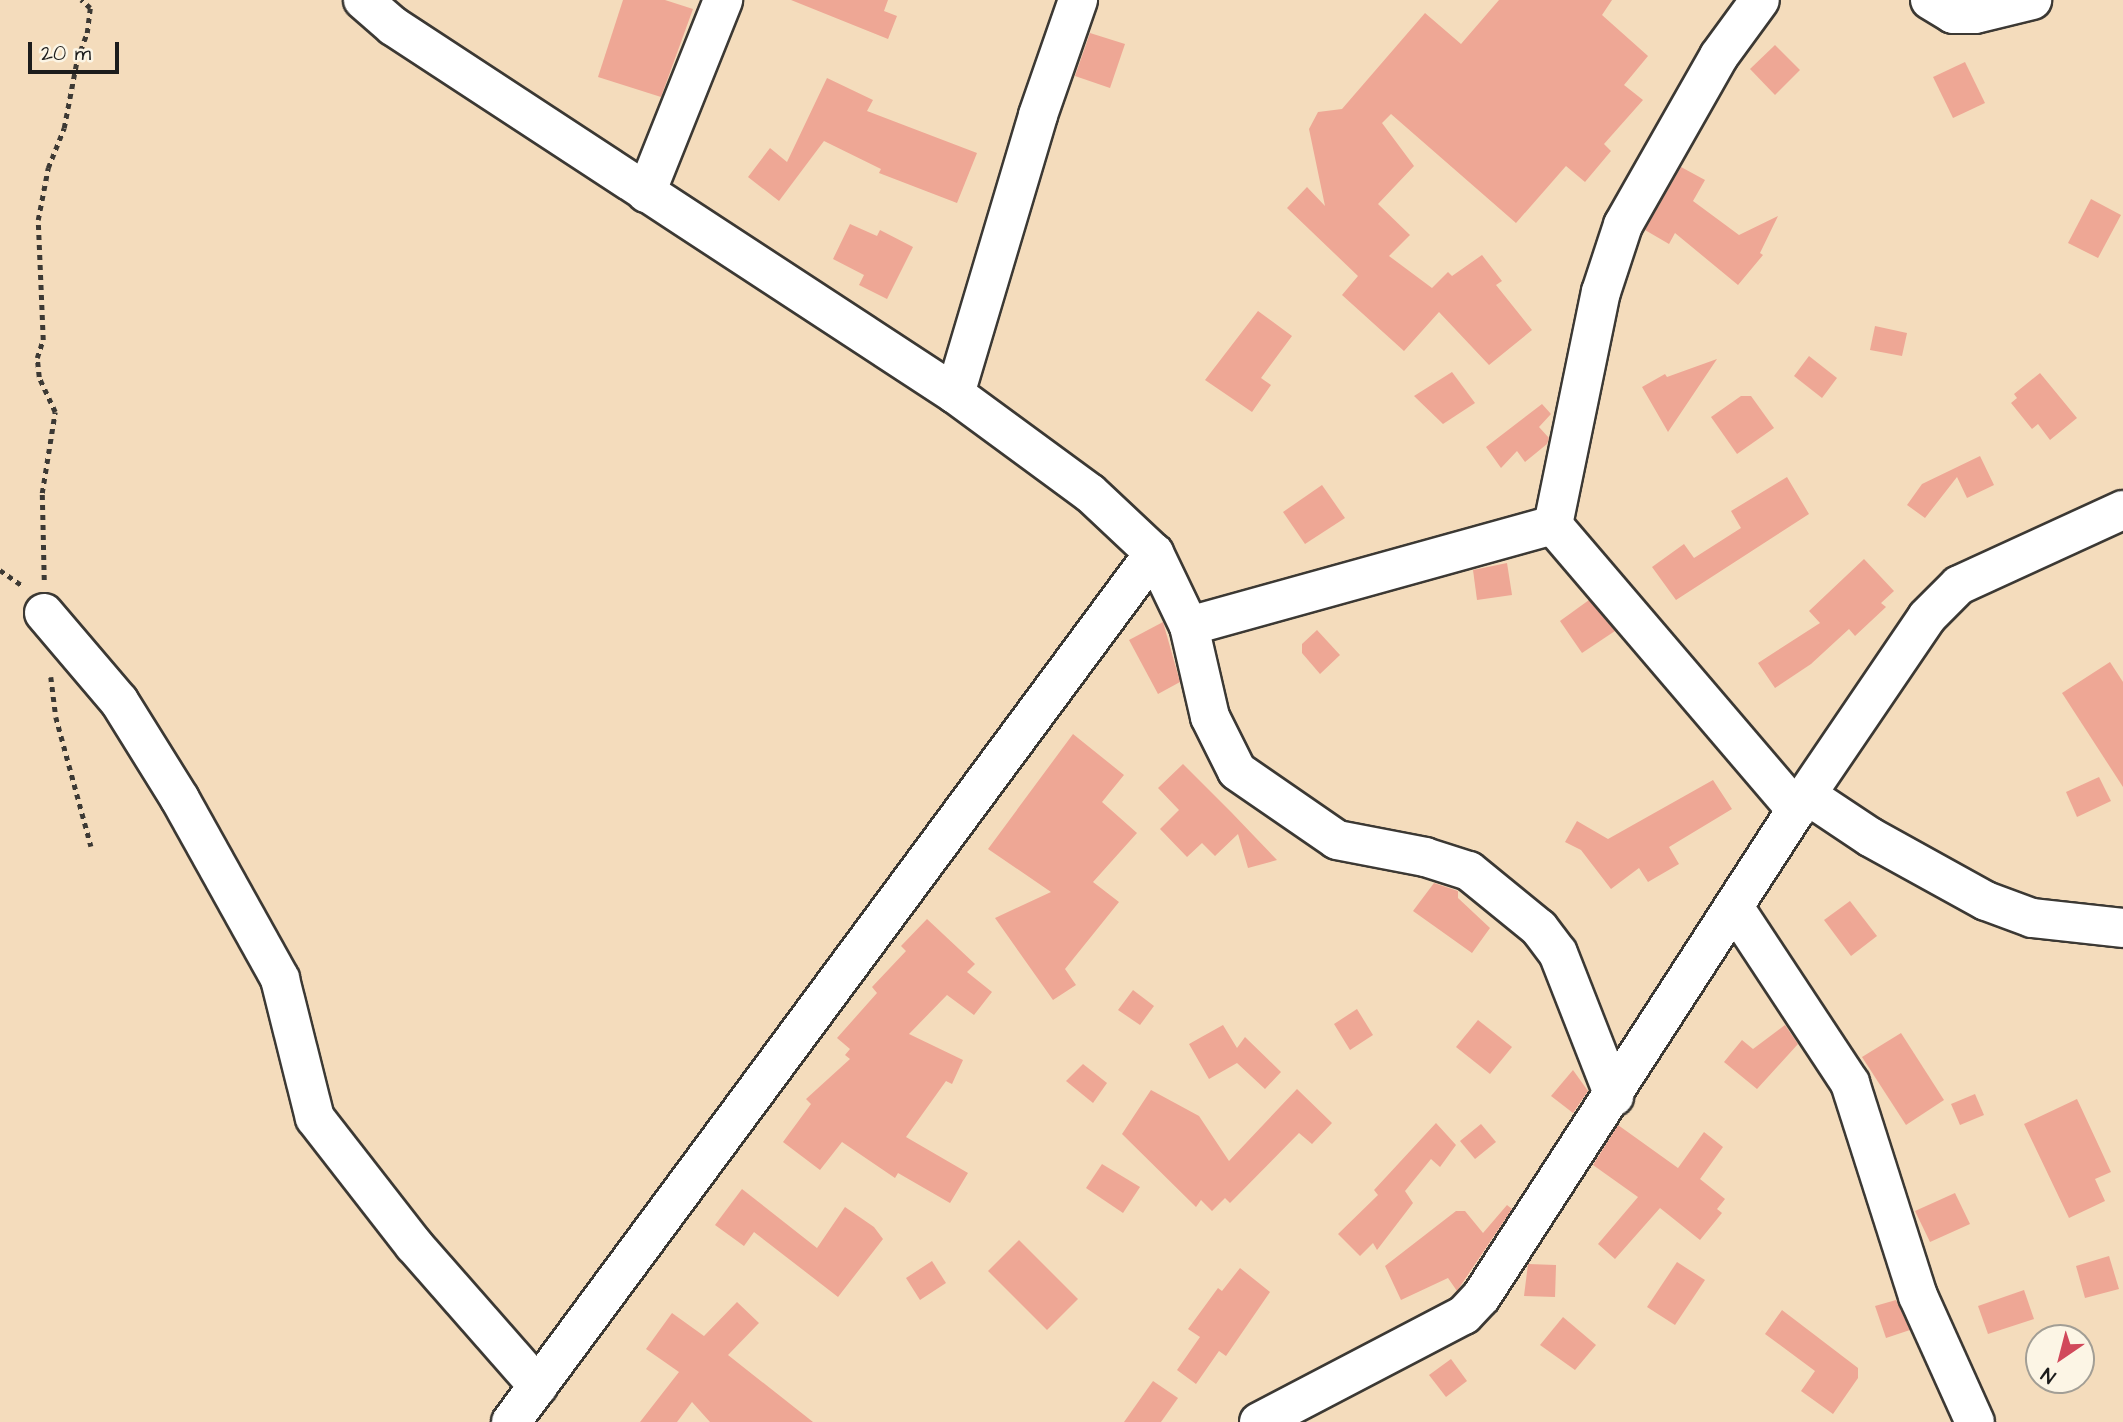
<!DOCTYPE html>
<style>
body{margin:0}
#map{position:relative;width:2123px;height:1422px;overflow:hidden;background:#f4dcbc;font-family:"Architects Daughter",sans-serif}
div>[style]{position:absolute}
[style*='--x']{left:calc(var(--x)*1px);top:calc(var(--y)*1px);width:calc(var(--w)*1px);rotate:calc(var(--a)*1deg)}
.building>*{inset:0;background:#eea795}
.path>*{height:4.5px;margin-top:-2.25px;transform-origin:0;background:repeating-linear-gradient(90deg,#3c3934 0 5px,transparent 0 10px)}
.roads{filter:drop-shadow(2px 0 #3c3934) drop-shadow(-2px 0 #3c3934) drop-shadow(0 2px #3c3934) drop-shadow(0 -2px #3c3934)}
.minor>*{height:38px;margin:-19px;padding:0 19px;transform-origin:19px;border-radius:19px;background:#fff}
span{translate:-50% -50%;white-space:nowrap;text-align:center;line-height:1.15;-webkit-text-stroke:5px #fcf5e5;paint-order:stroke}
.north{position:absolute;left:2025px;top:1324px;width:70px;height:70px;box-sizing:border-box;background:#fcf5e5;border:2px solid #a29e95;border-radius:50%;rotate:215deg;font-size:19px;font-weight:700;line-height:28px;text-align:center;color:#1c1c1c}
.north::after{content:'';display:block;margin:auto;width:24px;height:32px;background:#d1495b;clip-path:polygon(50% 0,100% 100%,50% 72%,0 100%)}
.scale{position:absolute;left:28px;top:42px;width:91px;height:32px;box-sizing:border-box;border:4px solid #1c1c1c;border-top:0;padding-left:9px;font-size:21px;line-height:24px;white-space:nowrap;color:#1c1c1c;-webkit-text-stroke:5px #fcf5e5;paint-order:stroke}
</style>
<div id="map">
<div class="building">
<div style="clip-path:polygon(623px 0,665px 0,693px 9px,661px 97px,598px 77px)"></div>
<div style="clip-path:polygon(791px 0,888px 0,884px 11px,897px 16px,888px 39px)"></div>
<div style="clip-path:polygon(1499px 0,1612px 0,1602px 15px,1648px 56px,1624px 85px,1643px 100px,1604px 144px,1611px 151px,1585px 182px,1566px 166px,1516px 223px,1391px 114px,1382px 123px,1414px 166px,1378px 204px,1410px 235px,1389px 256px,1432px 288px,1448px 272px,1452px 276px,1482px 255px,1502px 281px,1496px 285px,1532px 330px,1489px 365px,1439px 312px,1404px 351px,1342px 295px,1358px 276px,1287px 208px,1307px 187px,1325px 206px,1309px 129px,1318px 112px,1342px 109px,1425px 13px,1461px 44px)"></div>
<div style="clip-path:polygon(1090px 33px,1125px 44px,1110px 88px,1075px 76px)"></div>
<div style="clip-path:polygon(1775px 45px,1800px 70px,1775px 95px,1750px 69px)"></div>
<div style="clip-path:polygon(1965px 62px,1985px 103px,1953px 118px,1933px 77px)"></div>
<div style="clip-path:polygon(827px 78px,873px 100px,867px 111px,977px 153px,957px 203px,879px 173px,881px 169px,824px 141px,779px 201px,748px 177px,770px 148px,787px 162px)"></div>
<div style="clip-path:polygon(1681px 167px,1705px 180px,1693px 201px,1739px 235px,1778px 216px,1760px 253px,1763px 255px,1738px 285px,1675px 233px,1669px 244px,1645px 230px)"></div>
<div style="clip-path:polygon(2091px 199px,2121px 215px,2098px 258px,2068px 243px)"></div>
<div style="clip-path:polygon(850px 224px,877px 236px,880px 230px,913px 247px,887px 299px,859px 285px,864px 275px,833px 259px)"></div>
<div style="clip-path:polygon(1258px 311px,1292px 336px,1261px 378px,1271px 385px,1252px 412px,1205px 380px)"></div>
<div style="clip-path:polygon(1875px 326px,1907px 333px,1902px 356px,1870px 350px)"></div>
<div style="clip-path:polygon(1809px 356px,1837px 378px,1822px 398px,1794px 376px)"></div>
<div style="clip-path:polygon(1717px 359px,1668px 432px,1642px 387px,1665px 374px,1667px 377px)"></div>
<div style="clip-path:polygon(1452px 372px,1475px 403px,1443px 424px,1414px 396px)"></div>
<div style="clip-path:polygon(2040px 373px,2077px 418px,2050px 440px,2038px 424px,2032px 429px,2011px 403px,2017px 398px,2014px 394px)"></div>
<div style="clip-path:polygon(1741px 396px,1751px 396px,1774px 428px,1737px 454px,1711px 417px)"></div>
<div style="clip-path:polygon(1542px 404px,1551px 414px,1539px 427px,1549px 438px,1547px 444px,1525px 462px,1517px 451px,1501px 468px,1486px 447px)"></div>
<div style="clip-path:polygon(1980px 456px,1994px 485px,1967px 498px,1957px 477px,1925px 518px,1907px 505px,1922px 484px)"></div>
<div style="clip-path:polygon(1787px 477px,1809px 514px,1676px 600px,1652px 567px,1684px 544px,1694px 558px,1741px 528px,1731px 511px)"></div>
<div style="clip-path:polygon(1322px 485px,1345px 518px,1305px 544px,1283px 512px)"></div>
<div style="clip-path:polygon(1864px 559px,1894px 591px,1881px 603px,1886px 607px,1855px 636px,1849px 629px,1811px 664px,1775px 688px,1758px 663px,1820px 623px,1809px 611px)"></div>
<div style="clip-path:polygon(1507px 563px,1512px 595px,1477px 600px,1473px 570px)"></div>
<div style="clip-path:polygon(1589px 600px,1615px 631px,1582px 653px,1560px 621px)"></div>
<div style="clip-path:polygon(1163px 622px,1180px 682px,1158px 694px,1129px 640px)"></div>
<div style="clip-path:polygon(1317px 630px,1340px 655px,1320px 674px,1302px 653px,1302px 644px)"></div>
<div style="clip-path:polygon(2110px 662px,2123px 682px,2123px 787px,2062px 693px)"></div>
<div style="clip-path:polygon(1073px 734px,1124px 775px,1102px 802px,1137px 833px,1093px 882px,1119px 902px,1065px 969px,1076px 985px,1053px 1000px,995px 918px,1051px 892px,988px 849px)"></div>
<div style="clip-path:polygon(1183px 764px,1232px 813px,1277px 860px,1248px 868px,1238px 834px,1215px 856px,1202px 843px,1187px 857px,1160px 829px,1179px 810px,1158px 788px)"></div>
<div style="clip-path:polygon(2099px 777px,2111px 801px,2077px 817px,2066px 792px)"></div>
<div style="clip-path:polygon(1713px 780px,1732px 809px,1669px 847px,1679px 864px,1648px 882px,1639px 868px,1611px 889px,1581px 850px,1565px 842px,1577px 821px,1608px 839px)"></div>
<div style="clip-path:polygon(1434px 883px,1458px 891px,1458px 898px,1490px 928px,1472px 953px,1413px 911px)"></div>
<div style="clip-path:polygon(1850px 901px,1877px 936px,1851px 956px,1824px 920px)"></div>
<div style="clip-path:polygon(927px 919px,975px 964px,967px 972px,992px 992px,974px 1015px,947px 995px,909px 1034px,963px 1060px,952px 1084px,946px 1081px,906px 1137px,968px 1173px,950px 1203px,898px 1173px,895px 1178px,842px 1142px,820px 1170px,783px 1142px,811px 1104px,806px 1099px,850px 1059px,845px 1055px,850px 1049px,837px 1038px,877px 993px,872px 987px,906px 951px,901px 946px)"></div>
<div style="clip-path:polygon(1133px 990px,1154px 1006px,1140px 1025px,1118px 1010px)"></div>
<div style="clip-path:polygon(1357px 1009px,1373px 1035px,1350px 1050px,1334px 1024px)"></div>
<div style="clip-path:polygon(1478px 1020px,1512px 1047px,1490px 1074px,1456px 1047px)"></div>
<div style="clip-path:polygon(1223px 1025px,1237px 1048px,1245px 1037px,1281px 1072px,1265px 1089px,1237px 1063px,1209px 1079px,1189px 1044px)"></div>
<div style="clip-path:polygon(1785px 1025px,1798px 1044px,1757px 1089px,1724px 1062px,1742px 1040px,1753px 1049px)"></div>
<div style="clip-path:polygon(1901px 1033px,1944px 1100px,1906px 1125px,1862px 1057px)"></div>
<div style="clip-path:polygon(1083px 1064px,1107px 1083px,1093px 1103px,1066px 1081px)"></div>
<div style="clip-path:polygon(1573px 1070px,1588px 1091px,1573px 1113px,1551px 1096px)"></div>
<div style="clip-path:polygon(1297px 1089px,1332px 1123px,1312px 1144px,1299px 1133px,1230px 1203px,1225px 1198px,1212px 1211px,1201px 1200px,1196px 1207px,1122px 1134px,1151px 1090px,1199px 1116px,1229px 1161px)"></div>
<div style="clip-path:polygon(1975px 1094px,1984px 1115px,1960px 1125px,1951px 1104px)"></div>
<div style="clip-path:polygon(2077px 1099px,2111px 1172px,2095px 1179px,2105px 1201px,2069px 1218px,2024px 1124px)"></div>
<div style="clip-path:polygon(1436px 1123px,1456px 1145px,1440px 1167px,1431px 1159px,1405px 1191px,1413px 1203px,1377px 1250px,1373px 1243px,1360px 1256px,1338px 1234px,1378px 1195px,1374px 1190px)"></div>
<div style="clip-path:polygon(1481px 1124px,1496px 1142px,1475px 1159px,1460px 1141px)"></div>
<div style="clip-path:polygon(1618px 1125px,1678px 1168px,1704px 1132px,1723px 1147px,1700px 1179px,1725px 1199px,1717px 1209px,1722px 1213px,1700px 1240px,1660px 1208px,1615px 1259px,1598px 1244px,1638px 1197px,1593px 1165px)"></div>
<div style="clip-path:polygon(1102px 1164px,1140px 1187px,1123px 1213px,1086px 1188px)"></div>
<div style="clip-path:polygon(742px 1189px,817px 1248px,845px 1207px,874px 1227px,883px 1239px,838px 1297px,754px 1232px,744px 1246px,715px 1225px)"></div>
<div style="clip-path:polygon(1955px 1193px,1970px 1224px,1930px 1242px,1915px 1211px)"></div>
<div style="clip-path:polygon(1507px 1205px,1512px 1209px,1457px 1291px,1448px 1278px,1401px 1300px,1385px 1266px,1456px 1211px,1465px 1211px,1483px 1233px)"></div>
<div style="clip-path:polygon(1019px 1240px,1078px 1299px,1047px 1330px,988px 1271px)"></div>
<div style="clip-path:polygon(2109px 1256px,2119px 1289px,2085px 1298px,2076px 1266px)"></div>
<div style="clip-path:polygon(932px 1261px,946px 1283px,920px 1300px,906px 1278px)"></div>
<div style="clip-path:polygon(1677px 1262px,1705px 1280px,1675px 1325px,1647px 1307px)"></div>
<div style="clip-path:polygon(1528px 1264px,1556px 1265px,1555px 1297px,1524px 1296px)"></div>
<div style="clip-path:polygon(1240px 1268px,1270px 1292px,1226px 1356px,1219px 1351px,1196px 1384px,1177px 1370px,1200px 1337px,1188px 1329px,1218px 1288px,1222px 1291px)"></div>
<div style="clip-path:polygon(2024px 1290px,2034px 1319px,1988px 1334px,1978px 1306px)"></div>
<div style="clip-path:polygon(1896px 1300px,1910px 1330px,1886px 1338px,1875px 1306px)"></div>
<div style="clip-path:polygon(737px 1302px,759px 1323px,728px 1355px,813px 1422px,710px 1422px,692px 1402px,677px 1422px,640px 1422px,679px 1372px,646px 1349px,672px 1313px,704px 1336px)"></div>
<div style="clip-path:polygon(1782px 1310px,1858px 1368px,1858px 1378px,1833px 1414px,1801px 1391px,1815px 1371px,1765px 1334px)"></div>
<div style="clip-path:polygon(1563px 1317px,1596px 1345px,1575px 1370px,1540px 1345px)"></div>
<div style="clip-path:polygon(1451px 1359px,1467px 1381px,1446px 1397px,1429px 1375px)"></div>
<div style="clip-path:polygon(1153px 1381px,1178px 1398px,1161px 1422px,1124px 1422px)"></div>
</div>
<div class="path">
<div style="--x:0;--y:570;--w:28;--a:35"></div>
<div style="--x:44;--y:580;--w:87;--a:-91.3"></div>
<div style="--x:42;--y:493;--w:82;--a:-80.9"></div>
<div style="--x:55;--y:412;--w:38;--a:-115"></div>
<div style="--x:39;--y:377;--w:19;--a:-96"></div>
<div style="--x:37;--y:358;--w:19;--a:-72"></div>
<div style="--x:43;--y:340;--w:120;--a:-92.4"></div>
<div style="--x:38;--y:220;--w:53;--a:-79.1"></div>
<div style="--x:48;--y:168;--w:43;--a:-68.2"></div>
<div style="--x:64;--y:128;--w:69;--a:-79.2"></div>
<div style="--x:77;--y:60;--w:29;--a:-70"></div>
<div style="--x:87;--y:33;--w:25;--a:-83"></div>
<div style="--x:90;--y:8;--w:12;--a:-138"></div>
<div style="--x:51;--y:677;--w:40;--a:82.9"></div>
<div style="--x:56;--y:717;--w:134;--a:74.8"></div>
</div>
<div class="roads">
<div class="minor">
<div style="--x:363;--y:0;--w:40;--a:41"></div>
<div style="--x:393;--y:26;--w:672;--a:33.22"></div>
<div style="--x:955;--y:394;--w:167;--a:36.3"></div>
<div style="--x:1090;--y:493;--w:88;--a:43.2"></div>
<div style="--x:1154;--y:553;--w:81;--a:64.4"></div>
<div style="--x:1189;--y:626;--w:378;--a:-15.5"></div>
<div style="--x:1553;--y:525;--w:375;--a:49.5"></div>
<div style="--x:1930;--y:0;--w:27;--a:31"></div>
<div style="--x:1953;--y:14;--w:22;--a:0"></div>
<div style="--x:1975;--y:14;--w:59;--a:-13.8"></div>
<div style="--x:646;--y:193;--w:208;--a:-68.2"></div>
<div style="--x:955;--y:394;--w:291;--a:-73.4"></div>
<div style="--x:1038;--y:115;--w:122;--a:-70.8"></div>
<div style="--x:1553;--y:525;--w:238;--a:-78.4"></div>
<div style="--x:1601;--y:292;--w:71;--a:-71.8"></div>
<div style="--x:1623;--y:225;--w:194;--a:-60.4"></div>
<div style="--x:1719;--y:56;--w:69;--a:-53.8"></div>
<div style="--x:44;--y:613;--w:116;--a:49.6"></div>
<div style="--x:119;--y:701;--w:115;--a:58.1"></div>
<div style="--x:180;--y:799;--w:206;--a:60.9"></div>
<div style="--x:280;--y:979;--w:143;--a:75.9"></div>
<div style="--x:315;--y:1118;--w:161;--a:52.1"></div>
<div style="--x:414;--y:1245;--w:188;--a:48.7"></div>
<div style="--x:1189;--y:626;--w:93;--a:77"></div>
<div style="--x:1210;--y:717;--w:60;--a:63.4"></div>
<div style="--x:1237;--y:771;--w:121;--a:34.6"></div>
<div style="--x:1337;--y:840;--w:90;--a:10.9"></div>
<div style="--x:1425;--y:857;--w:46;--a:17.7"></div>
<div style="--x:1469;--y:871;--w:90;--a:39.2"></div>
<div style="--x:1539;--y:928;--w:31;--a:53"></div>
<div style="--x:1558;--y:953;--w:154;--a:68.6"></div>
<div style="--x:1807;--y:795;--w:76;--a:33.7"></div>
<div style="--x:1870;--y:837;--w:132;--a:28.9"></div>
<div style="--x:1986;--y:901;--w:49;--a:20.3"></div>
<div style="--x:2032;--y:918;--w:92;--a:6.3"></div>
<div style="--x:1734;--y:907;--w:211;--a:56.6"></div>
<div style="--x:1850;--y:1083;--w:224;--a:72.3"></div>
<div style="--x:1918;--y:1296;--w:138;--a:65.7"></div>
<div style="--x:511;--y:1422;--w:1081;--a:-53.5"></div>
<div style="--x:1259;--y:1422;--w:231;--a:-27.6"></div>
<div style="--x:1464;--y:1315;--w:25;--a:-47"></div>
<div style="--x:1481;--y:1297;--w:580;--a:-57.1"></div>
<div style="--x:1796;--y:810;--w:233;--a:-55.8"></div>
<div style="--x:1927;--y:617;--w:45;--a:-45"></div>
<div style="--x:1959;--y:585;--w:180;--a:-24.6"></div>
</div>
</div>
<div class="north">N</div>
<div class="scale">20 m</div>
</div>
